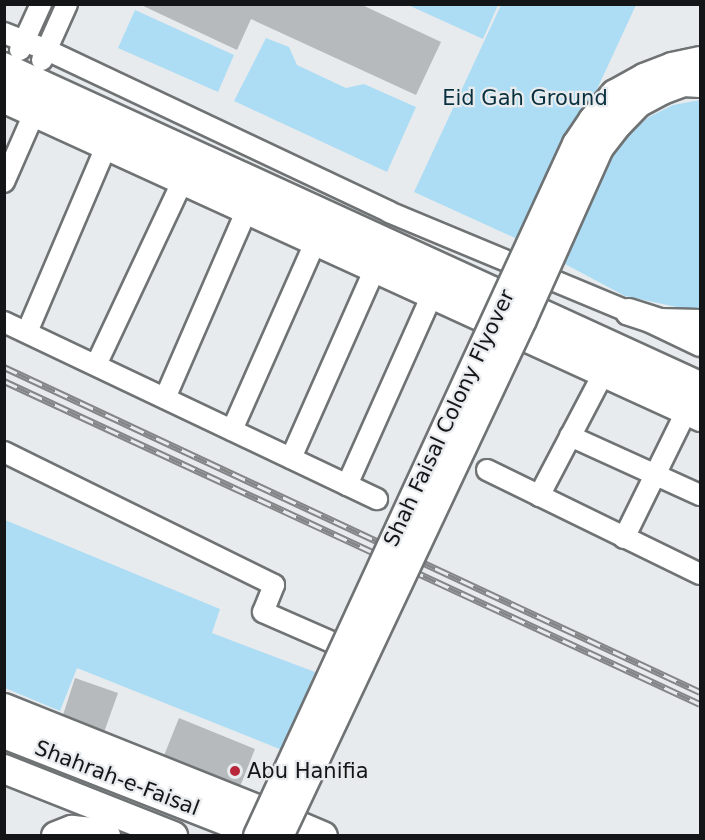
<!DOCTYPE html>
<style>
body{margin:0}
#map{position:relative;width:705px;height:840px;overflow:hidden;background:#e8ebed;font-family:"DejaVu Sans",sans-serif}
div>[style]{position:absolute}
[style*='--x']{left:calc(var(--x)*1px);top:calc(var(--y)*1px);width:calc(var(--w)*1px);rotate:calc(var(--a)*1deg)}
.green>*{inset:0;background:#adddf4}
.building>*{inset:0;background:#b6babc}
.roads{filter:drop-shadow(2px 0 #6f7374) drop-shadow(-2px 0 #6f7374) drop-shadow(0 2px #6f7374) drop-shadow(0 -2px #6f7374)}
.minor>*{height:20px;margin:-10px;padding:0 10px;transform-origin:10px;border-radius:10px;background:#fff}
.major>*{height:26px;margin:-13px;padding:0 13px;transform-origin:13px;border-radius:13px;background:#fff}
.highway>*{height:28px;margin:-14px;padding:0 14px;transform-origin:14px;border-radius:14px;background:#fff}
.rail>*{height:7px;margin-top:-3.5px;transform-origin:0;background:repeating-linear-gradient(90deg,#e8ebed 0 14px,#838586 0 28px);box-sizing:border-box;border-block:2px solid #838586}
.bridges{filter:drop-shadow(2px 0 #6f7374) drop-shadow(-2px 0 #6f7374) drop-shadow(0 2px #6f7374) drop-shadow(0 -2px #6f7374)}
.major-bridge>*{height:26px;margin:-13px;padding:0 13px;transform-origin:13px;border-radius:13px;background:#fff}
.dots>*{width:16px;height:16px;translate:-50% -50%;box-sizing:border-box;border:3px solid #e8ebed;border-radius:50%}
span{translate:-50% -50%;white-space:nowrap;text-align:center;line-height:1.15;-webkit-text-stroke:4.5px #e8ebed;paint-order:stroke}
.park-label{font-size:21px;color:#09303f}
.street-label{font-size:21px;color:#141516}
.poi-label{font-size:21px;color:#141516}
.left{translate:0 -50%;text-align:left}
.frame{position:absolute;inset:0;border:6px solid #141516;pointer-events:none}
</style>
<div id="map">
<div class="green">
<div style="clip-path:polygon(408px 5px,498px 4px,498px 5px,483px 39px)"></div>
<div style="clip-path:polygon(501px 5px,636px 5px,526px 243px,414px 192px)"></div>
<div style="clip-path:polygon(135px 10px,234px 55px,218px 92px,118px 48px)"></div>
<div style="clip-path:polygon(266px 38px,289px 47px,297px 65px,346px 88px,364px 84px,416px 107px,387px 172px,234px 101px)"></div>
<div style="clip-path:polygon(700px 100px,700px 312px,625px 296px,563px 263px,611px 157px,625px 136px,649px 117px,673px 105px)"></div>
<div style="clip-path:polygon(5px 520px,220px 609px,212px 633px,315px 672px,282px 750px,77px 668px,60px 711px,5px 688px)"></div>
</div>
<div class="building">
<div style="clip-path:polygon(139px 4px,360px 4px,441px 42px,416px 95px,251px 19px,237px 50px)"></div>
<div style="clip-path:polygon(75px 678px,118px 693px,103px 735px,61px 721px)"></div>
<div style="clip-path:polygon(179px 718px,255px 749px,237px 794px,161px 763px)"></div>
</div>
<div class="roads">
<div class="minor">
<div style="--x:4;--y:33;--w:46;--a:21.6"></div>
<div style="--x:47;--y:50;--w:378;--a:25.3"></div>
<div style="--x:389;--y:212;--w:260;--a:22.6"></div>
<div style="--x:629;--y:312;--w:79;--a:25.6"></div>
<div style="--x:20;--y:50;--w:51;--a:-65.5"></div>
<div style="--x:42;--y:60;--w:61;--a:-65.9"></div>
<div style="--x:4;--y:63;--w:766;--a:24.62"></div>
<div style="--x:4;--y:103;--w:765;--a:24.56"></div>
<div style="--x:4;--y:182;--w:72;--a:-66.3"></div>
<div style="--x:4;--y:322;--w:413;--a:25.4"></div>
<div style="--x:27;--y:332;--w:199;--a:-66.9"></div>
<div style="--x:96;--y:365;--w:200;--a:-64.8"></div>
<div style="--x:165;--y:398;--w:201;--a:-66.5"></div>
<div style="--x:232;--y:430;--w:202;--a:-66.1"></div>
<div style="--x:570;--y:436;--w:143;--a:24.4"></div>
<div style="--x:4;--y:452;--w:301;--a:26.2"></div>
<div style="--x:274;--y:585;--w:29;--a:112"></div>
<div style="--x:263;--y:612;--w:87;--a:23.6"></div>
<div style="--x:291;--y:458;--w:205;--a:-66.1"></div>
<div style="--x:487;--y:470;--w:237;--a:26"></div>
<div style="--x:347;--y:485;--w:206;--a:-65.9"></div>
<div style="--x:539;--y:496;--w:136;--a:-62.3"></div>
<div style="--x:624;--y:538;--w:138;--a:-63.8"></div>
</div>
<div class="major">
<div style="--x:4;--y:87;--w:544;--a:24.3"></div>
<div style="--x:629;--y:312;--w:32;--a:18"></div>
<div style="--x:659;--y:322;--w:41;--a:1.4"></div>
<div style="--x:523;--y:320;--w:195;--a:24.6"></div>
</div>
<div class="highway">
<div style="--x:4;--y:708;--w:283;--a:21.8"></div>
<div style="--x:4;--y:734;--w:279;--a:21.4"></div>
<div style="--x:4;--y:769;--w:182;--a:21.6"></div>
<div style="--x:287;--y:821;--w:39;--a:23"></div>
<div style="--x:56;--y:836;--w:17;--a:-21"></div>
<div style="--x:72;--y:830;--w:24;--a:5"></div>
<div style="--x:96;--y:832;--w:11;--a:22"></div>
</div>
</div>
<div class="rail">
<div style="--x:4;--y:367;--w:768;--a:25.03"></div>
<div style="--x:4;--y:381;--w:767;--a:24.9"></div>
</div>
<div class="bridges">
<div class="major-bridge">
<div style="--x:257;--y:836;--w:762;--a:-65.25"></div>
<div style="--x:576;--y:144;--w:29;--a:-56"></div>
<div style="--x:592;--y:120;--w:35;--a:-50"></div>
<div style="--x:615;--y:93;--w:33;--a:-29"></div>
<div style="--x:644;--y:77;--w:30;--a:-21"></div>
<div style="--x:672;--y:66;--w:29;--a:-12"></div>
<div style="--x:280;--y:836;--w:570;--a:-64.78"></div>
<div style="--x:523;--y:320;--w:188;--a:-65.9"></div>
<div style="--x:600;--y:148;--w:31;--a:-52"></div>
<div style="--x:619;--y:124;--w:28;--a:-46"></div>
<div style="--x:638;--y:104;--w:27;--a:-28"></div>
<div style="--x:662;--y:91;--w:23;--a:-20"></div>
<div style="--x:684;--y:83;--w:16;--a:4"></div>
</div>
</div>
<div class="dots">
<div style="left:235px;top:771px;background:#b8263a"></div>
</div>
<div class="park-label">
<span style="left:525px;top:98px">Eid Gah Ground</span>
</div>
<div class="street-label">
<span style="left:449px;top:418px;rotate:-65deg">Shah Faisal Colony Flyover</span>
<span style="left:117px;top:778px;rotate:21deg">Shahrah-e-Faisal</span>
</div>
<div class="poi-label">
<span class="left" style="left:247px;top:771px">Abu Hanifia</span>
</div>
<div class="frame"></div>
</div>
